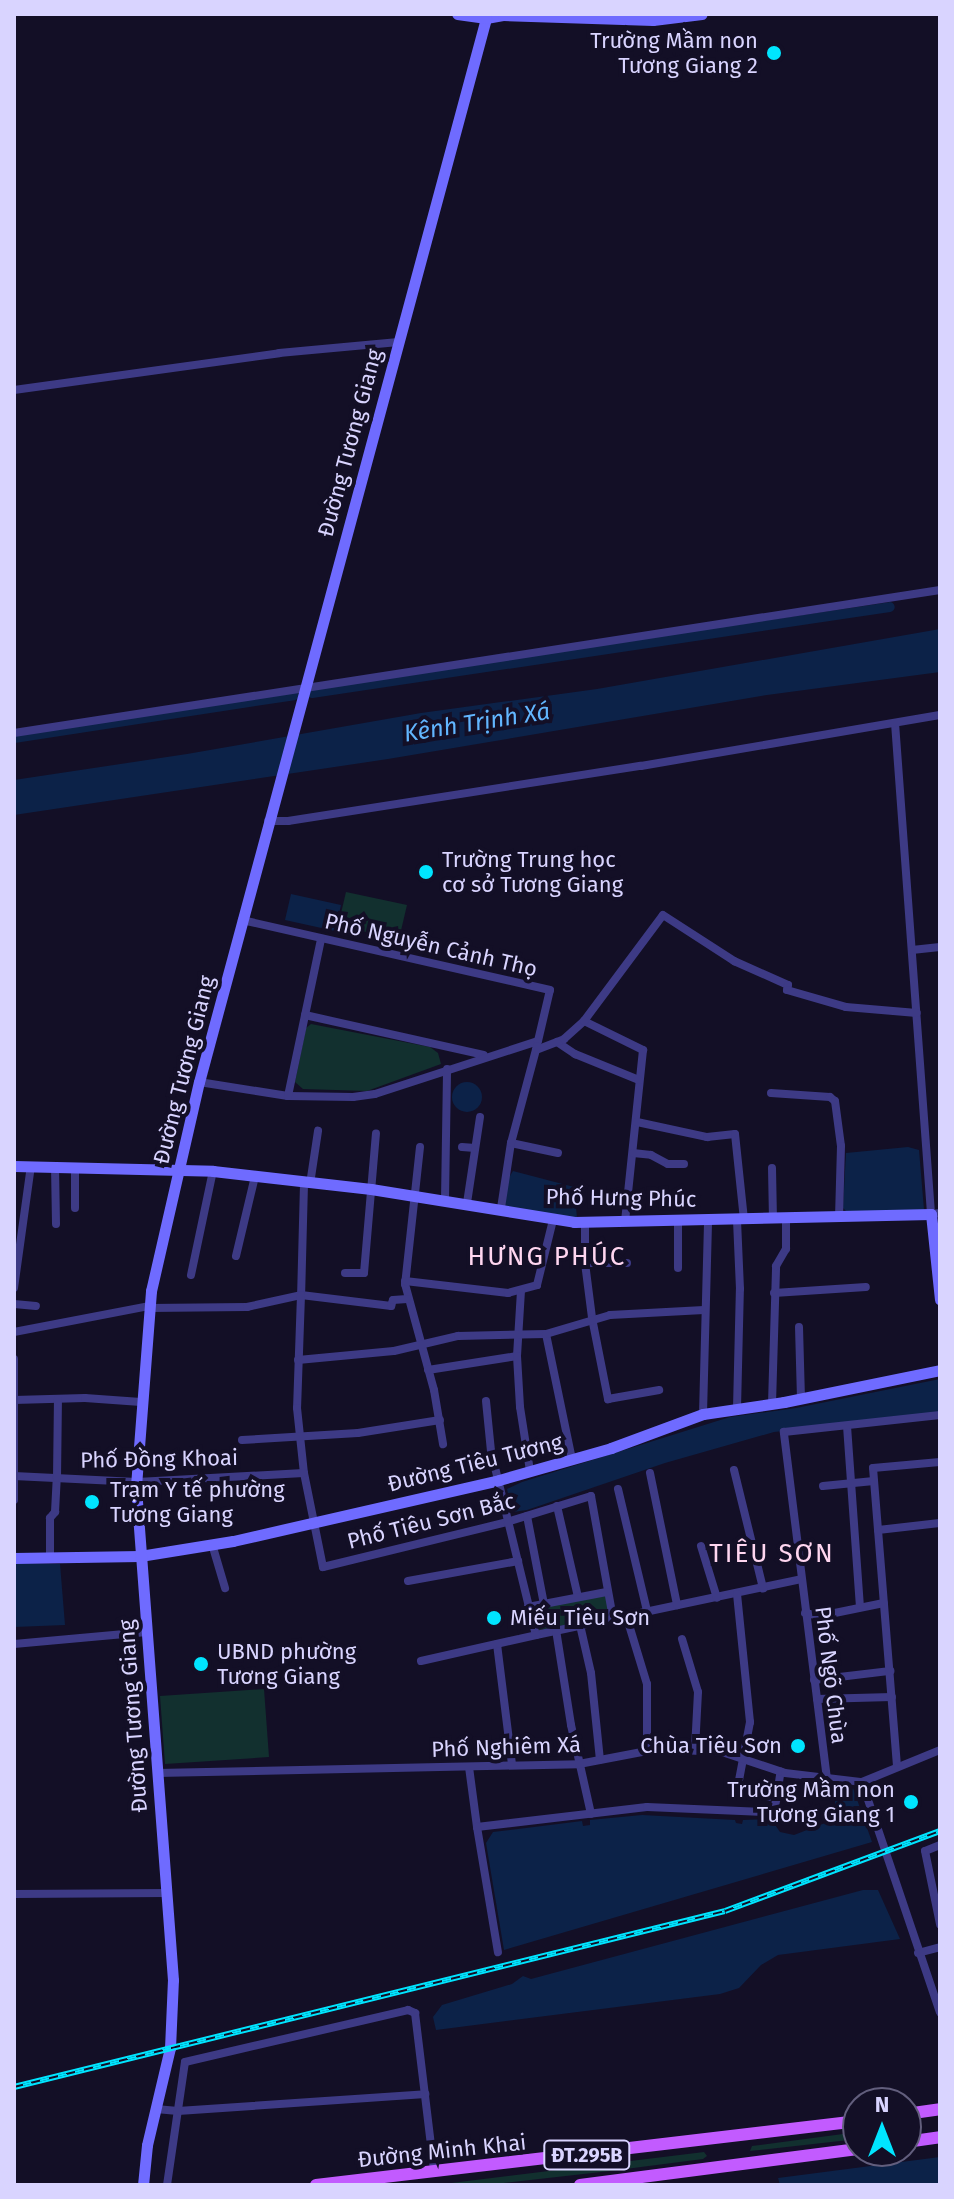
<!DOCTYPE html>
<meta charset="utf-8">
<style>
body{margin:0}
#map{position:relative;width:954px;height:2199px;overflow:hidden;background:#130f26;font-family:"Fira Sans",sans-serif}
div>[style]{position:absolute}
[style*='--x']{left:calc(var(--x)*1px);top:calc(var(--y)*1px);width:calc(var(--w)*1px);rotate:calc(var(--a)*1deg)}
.green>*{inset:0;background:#12302f}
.water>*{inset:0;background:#0c2248}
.round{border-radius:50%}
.canal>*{height:10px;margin:-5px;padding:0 5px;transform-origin:5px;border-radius:5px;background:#0c2248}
.street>*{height:8px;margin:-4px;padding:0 4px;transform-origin:4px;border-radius:4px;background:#3d3a85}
.secondary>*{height:11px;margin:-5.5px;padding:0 5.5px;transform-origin:5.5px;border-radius:5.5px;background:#6f6bff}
.primary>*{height:12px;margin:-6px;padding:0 6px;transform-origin:6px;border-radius:6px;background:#c25bff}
.rail>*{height:6px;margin-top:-3px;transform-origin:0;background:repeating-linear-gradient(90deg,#130f26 0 9px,#00e5ff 0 18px);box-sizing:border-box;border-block:2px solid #00e5ff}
.dots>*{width:22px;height:22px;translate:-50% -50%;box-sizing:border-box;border:4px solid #130f26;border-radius:50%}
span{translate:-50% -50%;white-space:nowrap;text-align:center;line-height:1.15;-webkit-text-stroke:8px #130f26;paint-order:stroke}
.shield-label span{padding:2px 6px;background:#130f26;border:2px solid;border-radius:6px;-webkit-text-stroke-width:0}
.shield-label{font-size:20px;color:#d9d4ff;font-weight:700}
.poi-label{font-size:22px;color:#d9d4ff}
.right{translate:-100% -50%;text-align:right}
.left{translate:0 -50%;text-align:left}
.street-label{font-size:22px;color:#d9d4ff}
.water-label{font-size:24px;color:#62b6ff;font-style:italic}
.quarter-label{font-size:26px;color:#ffd6f0;letter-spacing:2px}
.frame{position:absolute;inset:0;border:16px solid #d9d4ff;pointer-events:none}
.north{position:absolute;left:842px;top:2087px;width:80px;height:80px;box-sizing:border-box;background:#130f26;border:2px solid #625e7d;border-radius:50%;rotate:0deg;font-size:22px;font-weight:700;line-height:32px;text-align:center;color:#d9d4ff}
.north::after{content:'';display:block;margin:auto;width:28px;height:36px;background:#00e5ff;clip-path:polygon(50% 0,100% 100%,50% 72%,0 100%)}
</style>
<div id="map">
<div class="green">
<div style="clip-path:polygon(346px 892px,407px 905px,399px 939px,338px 926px)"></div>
<div style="clip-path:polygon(311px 1024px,430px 1047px,438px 1053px,441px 1064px,367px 1091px,303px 1089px,295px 1082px,306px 1028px)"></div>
<div style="clip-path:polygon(606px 1594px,610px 1616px,539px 1630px,533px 1609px)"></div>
<div style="clip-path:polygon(264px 1689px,269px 1757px,165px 1764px,160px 1696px)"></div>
<div style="clip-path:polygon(858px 2132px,858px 2139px,750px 2151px,752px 2146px)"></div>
<div style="clip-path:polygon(704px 2152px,707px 2156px,703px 2159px,610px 2171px,486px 2185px,435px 2185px)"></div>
</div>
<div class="water">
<div style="clip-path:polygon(940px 629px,940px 672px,767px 695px,388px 759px,14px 815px,14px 780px,187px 754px,421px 713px,597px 689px)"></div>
<div style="clip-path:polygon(291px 894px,341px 905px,335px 931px,285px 920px)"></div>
<div class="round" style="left:452px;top:1082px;width:30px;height:30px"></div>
<div style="clip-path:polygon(908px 1147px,919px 1150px,924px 1210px,847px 1212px,843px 1208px,846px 1153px)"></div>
<div style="clip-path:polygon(513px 1171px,574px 1187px,577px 1218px,505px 1207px,508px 1179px)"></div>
<div style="clip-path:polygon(940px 1379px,940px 1413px,774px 1432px,665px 1463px,527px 1510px,513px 1512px,510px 1502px,507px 1489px,522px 1482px,730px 1417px,796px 1408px)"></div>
<div style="clip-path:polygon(14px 1563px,60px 1564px,65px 1625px,14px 1627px)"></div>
<div style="clip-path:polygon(853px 1788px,872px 1842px,504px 1950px,486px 1843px,493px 1832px,582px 1821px,583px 1826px,590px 1825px,590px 1820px,642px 1815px,735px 1820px,736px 1823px,742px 1824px,743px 1820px,771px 1819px,780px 1832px,794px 1835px,833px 1820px,836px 1794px,847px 1798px)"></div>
<div style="clip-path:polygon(863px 1890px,878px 1890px,900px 1939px,778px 1955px,761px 1965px,739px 1988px,720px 1994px,436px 2030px,433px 2017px,442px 2005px,512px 1984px,523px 1976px,531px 1979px)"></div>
<div style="clip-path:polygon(940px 2157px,940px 2185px,780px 2185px,778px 2178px)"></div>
</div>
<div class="canal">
<div style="--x:312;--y:693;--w:584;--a:-8.46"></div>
<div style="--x:14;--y:738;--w:283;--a:-8.7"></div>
</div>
<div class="street">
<div style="--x:14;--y:390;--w:268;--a:-7.9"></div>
<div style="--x:279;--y:353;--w:120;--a:-5.3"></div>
<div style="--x:895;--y:723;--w:492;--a:85.8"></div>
<div style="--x:931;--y:1214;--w:9;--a:-6"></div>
<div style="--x:14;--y:733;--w:937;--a:-8.78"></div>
<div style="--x:268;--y:821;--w:20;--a:0"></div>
<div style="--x:288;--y:821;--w:357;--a:-8.9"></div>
<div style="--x:641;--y:766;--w:303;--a:-9.7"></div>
<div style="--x:912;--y:950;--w:28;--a:-6"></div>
<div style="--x:305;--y:1015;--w:183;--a:12.6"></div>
<div style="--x:584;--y:1021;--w:66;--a:26.2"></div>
<div style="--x:643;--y:1050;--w:172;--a:96"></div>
<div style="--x:557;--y:1042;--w:22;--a:34"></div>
<div style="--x:575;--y:1054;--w:69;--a:22.1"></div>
<div style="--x:536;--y:1050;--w:30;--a:-21"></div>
<div style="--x:564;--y:1039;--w:27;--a:-42"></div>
<div style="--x:584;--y:1021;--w:132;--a:-53.3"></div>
<div style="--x:663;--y:915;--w:85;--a:32.9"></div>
<div style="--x:734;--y:961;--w:59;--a:24"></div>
<div style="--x:788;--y:985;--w:5;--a:101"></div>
<div style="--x:787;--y:990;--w:61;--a:16.1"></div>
<div style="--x:846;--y:1007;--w:71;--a:4.8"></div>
<div style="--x:199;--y:1082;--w:90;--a:8.9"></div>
<div style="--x:288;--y:1096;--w:65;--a:0.9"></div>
<div style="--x:353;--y:1097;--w:22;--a:-8"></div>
<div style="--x:375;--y:1094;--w:171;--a:-18"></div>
<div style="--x:538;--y:1041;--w:52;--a:-76.8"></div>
<div style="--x:550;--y:990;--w:316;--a:-167.2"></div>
<div style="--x:771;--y:1093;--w:59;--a:3.9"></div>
<div style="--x:830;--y:1097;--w:6;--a:39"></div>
<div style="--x:835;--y:1101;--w:45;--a:82.4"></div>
<div style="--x:841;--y:1146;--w:70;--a:91.6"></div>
<div style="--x:288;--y:1096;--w:160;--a:-78.1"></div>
<div style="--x:637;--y:1122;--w:72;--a:12.1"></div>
<div style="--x:707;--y:1137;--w:28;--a:-6"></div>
<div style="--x:735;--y:1134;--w:85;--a:84"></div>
<div style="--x:511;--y:1143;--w:48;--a:12"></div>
<div style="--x:420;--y:1147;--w:138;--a:96.2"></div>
<div style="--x:405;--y:1284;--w:110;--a:74.7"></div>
<div style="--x:434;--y:1390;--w:55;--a:80.5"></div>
<div style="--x:462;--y:1147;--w:13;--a:4"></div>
<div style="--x:633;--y:1153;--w:18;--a:6"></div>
<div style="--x:651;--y:1155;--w:19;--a:28"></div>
<div style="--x:668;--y:1164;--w:16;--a:0"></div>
<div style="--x:55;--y:1166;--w:58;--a:89"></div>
<div style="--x:772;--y:1168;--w:50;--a:88.9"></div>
<div style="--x:304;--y:1184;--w:111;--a:91.5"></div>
<div style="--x:301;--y:1295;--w:91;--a:7"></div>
<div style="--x:391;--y:1306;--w:6;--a:-72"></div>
<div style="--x:393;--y:1300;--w:14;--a:-4"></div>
<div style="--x:310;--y:1184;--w:54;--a:-81.4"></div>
<div style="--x:445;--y:1200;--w:131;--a:-89.1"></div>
<div style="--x:467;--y:1203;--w:87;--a:-81.4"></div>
<div style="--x:75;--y:1208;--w:41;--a:-90"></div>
<div style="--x:501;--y:1208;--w:66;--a:-81.3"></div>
<div style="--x:511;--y:1143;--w:100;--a:-75"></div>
<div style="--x:585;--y:1222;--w:41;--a:90"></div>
<div style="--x:585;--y:1263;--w:55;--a:82.7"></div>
<div style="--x:592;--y:1318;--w:83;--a:78.8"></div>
<div style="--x:608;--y:1399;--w:52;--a:-10"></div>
<div style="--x:236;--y:1256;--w:82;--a:-76.6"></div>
<div style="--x:585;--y:1263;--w:42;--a:0"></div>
<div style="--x:678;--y:1268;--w:48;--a:-90"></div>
<div style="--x:345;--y:1273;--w:19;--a:0"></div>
<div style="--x:364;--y:1273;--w:140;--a:-85.1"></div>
<div style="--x:191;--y:1275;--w:106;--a:-78.1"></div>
<div style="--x:405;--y:1281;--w:104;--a:6.6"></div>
<div style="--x:508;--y:1293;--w:30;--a:-15"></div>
<div style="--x:537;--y:1285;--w:67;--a:-76.2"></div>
<div style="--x:14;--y:1288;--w:123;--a:-82.1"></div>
<div style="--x:774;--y:1293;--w:92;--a:-3.7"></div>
<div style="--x:14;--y:1304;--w:22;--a:5"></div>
<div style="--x:149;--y:1308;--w:98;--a:-0.6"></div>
<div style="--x:247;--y:1307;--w:55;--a:-12.5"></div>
<div style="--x:301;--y:1295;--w:113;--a:92"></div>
<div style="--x:297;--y:1408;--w:65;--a:83.9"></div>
<div style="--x:304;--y:1473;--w:96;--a:78.6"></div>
<div style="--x:323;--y:1567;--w:189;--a:-13.7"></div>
<div style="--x:507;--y:1522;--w:88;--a:-17.2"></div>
<div style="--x:591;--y:1496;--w:124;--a:79.8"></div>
<div style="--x:799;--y:1327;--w:72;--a:88.4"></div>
<div style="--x:14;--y:1332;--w:137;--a:-10.9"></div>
<div style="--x:546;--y:1334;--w:128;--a:78.3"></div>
<div style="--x:517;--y:1356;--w:65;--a:-86.5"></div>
<div style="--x:14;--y:1359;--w:141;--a:90"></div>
<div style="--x:298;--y:1360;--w:96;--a:-5.4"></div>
<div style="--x:394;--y:1351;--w:66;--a:-13.2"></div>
<div style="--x:458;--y:1336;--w:88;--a:-1.3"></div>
<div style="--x:546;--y:1334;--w:67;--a:-16.5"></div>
<div style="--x:610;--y:1315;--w:94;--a:-3"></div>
<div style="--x:428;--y:1370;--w:90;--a:-8.9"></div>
<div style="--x:517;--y:1356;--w:51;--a:86.6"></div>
<div style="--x:520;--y:1407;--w:65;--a:81.1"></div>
<div style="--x:14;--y:1400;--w:71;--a:-1.6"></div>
<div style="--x:85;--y:1398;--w:56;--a:4.1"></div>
<div style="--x:486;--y:1401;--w:50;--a:84.3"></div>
<div style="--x:491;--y:1451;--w:189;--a:76.3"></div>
<div style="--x:536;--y:1635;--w:271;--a:-11.9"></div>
<div style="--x:772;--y:1404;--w:138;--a:-88.3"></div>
<div style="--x:776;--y:1266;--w:20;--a:-60"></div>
<div style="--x:786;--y:1249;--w:32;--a:-90"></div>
<div style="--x:737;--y:1408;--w:119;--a:-88.6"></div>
<div style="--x:740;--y:1289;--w:70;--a:-92.5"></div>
<div style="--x:703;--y:1414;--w:195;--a:-88.5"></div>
<div style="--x:847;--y:1426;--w:181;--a:85.9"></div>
<div style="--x:242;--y:1440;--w:116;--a:-3.5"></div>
<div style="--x:358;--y:1433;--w:83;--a:-9"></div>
<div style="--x:734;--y:1470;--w:122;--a:76.2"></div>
<div style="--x:650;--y:1473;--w:135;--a:78.4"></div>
<div style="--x:14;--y:1476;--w:123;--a:2.8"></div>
<div style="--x:137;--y:1482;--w:167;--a:-3.1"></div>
<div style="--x:823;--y:1486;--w:51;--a:-5.6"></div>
<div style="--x:618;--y:1489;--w:125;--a:76.6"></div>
<div style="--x:557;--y:1506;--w:93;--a:77"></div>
<div style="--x:527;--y:1516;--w:90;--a:79.1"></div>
<div style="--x:878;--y:1530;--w:62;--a:-6.4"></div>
<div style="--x:212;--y:1544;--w:46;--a:73.5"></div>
<div style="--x:701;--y:1546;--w:54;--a:72.9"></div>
<div style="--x:50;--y:1559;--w:41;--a:-90"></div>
<div style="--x:50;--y:1518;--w:8;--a:-50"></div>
<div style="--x:55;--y:1512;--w:34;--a:-87"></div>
<div style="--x:57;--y:1478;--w:79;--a:-89.3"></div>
<div style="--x:408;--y:1581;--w:112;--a:-10.3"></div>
<div style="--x:737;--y:1594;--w:129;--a:84.2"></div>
<div style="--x:750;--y:1722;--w:70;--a:100.7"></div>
<div style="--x:737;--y:1791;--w:41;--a:9.9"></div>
<div style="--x:528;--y:1607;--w:80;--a:-10.8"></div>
<div style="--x:805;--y:1613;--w:15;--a:11"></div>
<div style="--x:820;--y:1616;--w:65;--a:-11.5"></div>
<div style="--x:626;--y:1615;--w:72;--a:73.1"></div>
<div style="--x:647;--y:1684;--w:67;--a:90"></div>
<div style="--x:580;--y:1625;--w:49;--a:77.1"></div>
<div style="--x:591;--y:1673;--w:87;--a:84.1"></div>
<div style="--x:556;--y:1630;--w:96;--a:81"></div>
<div style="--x:571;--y:1725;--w:91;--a:77.3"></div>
<div style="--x:682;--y:1639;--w:55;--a:73.2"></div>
<div style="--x:698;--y:1692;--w:58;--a:93"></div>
<div style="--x:14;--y:1644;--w:133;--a:-5.2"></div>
<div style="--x:497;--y:1644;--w:121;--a:82.9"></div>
<div style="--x:421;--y:1661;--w:118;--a:-12.7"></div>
<div style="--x:814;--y:1680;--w:77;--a:-6.8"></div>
<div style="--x:817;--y:1699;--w:75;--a:-1.5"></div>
<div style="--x:897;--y:1766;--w:299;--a:-94.6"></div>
<div style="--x:873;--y:1468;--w:67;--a:-5.1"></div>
<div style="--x:469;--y:1767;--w:61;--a:82.4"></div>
<div style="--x:477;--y:1827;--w:171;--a:-6.7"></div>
<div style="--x:647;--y:1807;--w:119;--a:2.4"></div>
<div style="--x:766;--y:1812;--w:10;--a:-29"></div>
<div style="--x:775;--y:1807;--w:36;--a:-81"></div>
<div style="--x:157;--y:1773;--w:422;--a:-1.2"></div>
<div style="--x:579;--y:1764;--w:80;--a:-10.8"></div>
<div style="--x:658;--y:1749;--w:64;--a:2.7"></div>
<div style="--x:722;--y:1752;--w:66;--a:18.4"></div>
<div style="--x:785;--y:1773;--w:78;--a:6.7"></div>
<div style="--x:862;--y:1782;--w:84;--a:-22.3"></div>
<div style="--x:827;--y:1779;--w:350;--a:-97.1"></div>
<div style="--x:784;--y:1432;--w:157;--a:-6.2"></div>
<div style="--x:862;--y:1782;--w:243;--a:71.3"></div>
<div style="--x:477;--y:1827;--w:127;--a:80.5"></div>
<div style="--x:940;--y:1845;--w:16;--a:158"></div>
<div style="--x:925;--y:1851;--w:75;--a:78.4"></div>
<div style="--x:14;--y:1894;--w:153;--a:-0.4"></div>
<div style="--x:918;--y:1953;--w:23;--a:-15"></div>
<div style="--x:156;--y:2109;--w:22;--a:5"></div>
<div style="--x:178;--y:2111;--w:248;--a:-3.9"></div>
<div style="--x:167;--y:2185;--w:124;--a:-81.7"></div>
<div style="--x:185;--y:2062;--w:229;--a:-13.1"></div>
<div style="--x:408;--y:2010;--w:8;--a:23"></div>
<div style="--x:415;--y:2013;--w:159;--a:83.1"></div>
</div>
<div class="secondary">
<div style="--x:486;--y:18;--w:17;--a:-10"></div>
<div style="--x:503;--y:15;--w:150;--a:1.9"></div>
<div style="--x:653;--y:20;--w:49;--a:-7"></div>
<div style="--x:14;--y:1166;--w:199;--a:1.4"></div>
<div style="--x:213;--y:1171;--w:159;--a:6.5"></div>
<div style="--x:371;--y:1189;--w:206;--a:9.2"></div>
<div style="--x:574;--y:1222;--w:357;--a:-1.3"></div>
<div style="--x:931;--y:1214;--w:86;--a:84"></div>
<div style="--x:14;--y:1558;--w:126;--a:-0.9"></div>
<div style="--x:140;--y:1556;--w:94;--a:-9.2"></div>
<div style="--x:233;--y:1541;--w:273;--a:-12.9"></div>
<div style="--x:499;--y:1480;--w:116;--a:-15.9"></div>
<div style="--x:611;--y:1448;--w:98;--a:-20.3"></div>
<div style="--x:703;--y:1414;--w:82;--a:-8.4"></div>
<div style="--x:784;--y:1402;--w:159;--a:-11.6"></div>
<div style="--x:143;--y:2185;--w:40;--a:-84.3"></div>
<div style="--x:147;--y:2145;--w:100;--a:-76.7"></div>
<div style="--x:170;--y:2048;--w:68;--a:-87.5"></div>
<div style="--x:173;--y:1980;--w:495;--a:-94.3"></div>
<div style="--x:136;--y:1486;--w:196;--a:-85.6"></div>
<div style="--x:151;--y:1291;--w:214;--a:-77.1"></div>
<div style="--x:199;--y:1082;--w:1102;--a:-74.9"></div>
<div style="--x:486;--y:18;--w:29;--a:-172"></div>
</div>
<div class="primary">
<div style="--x:906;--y:2114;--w:34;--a:-8"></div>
<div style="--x:906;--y:2142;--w:34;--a:-8"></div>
<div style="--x:316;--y:2185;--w:546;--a:-6.73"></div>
<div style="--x:580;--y:2185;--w:280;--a:-7.4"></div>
</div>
<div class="rail">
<div style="--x:14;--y:2087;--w:732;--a:-13.9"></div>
<div style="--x:725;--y:1911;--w:229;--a:-20.4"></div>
</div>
<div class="dots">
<div style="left:774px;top:53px;background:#00e5ff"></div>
<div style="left:426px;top:872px;background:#00e5ff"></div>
<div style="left:92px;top:1502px;background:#00e5ff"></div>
<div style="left:494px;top:1618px;background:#00e5ff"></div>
<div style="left:201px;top:1664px;background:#00e5ff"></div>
<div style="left:798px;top:1746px;background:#00e5ff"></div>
<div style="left:911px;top:1802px;background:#00e5ff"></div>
</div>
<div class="shield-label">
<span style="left:587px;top:2155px">ĐT.295B</span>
</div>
<div class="poi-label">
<span class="right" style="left:758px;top:53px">Trường Mầm non<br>Tương Giang 2</span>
<span class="left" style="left:442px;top:872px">Trường Trung học<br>cơ sở Tương Giang</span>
<span class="left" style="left:110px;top:1502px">Trạm Y tế phường<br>Tương Giang</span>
<span class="left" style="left:510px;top:1618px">Miếu Tiêu Sơn</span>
<span class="left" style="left:217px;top:1664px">UBND phường<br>Tương Giang</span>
<span class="right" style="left:782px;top:1746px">Chùa Tiêu Sơn</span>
<span class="right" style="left:895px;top:1802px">Trường Mầm non<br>Tương Giang 1</span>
</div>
<div class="street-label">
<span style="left:350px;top:443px;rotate:-75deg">Đường Tương Giang</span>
<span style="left:431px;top:945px;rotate:13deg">Phố Nguyễn Cảnh Thọ</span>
<span style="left:184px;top:1070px;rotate:-76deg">Đường Tương Giang</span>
<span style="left:621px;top:1198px;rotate:1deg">Phố Hưng Phúc</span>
<span style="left:159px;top:1459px;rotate:-1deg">Phố Đồng Khoai</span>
<span style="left:475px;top:1463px;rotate:-14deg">Đường Tiêu Tương</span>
<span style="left:431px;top:1521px;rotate:-14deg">Phố Tiêu Sơn Bắc</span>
<span style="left:831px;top:1675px;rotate:83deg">Phố Ngõ Chùa</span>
<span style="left:133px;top:1716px;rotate:-94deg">Đường Tương Giang</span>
<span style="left:506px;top:1747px;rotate:-2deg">Phố Nghiêm Xá</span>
<span style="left:442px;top:2151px;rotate:-6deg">Đường Minh Khai</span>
</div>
<div class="water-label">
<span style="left:477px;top:723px;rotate:-9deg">Kênh Trịnh Xá</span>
</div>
<div class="quarter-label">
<span style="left:547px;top:1257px">HƯNG PHÚC</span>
<span style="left:772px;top:1554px">TIÊU SƠN</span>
</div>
<div class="frame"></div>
<div class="north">N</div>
</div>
